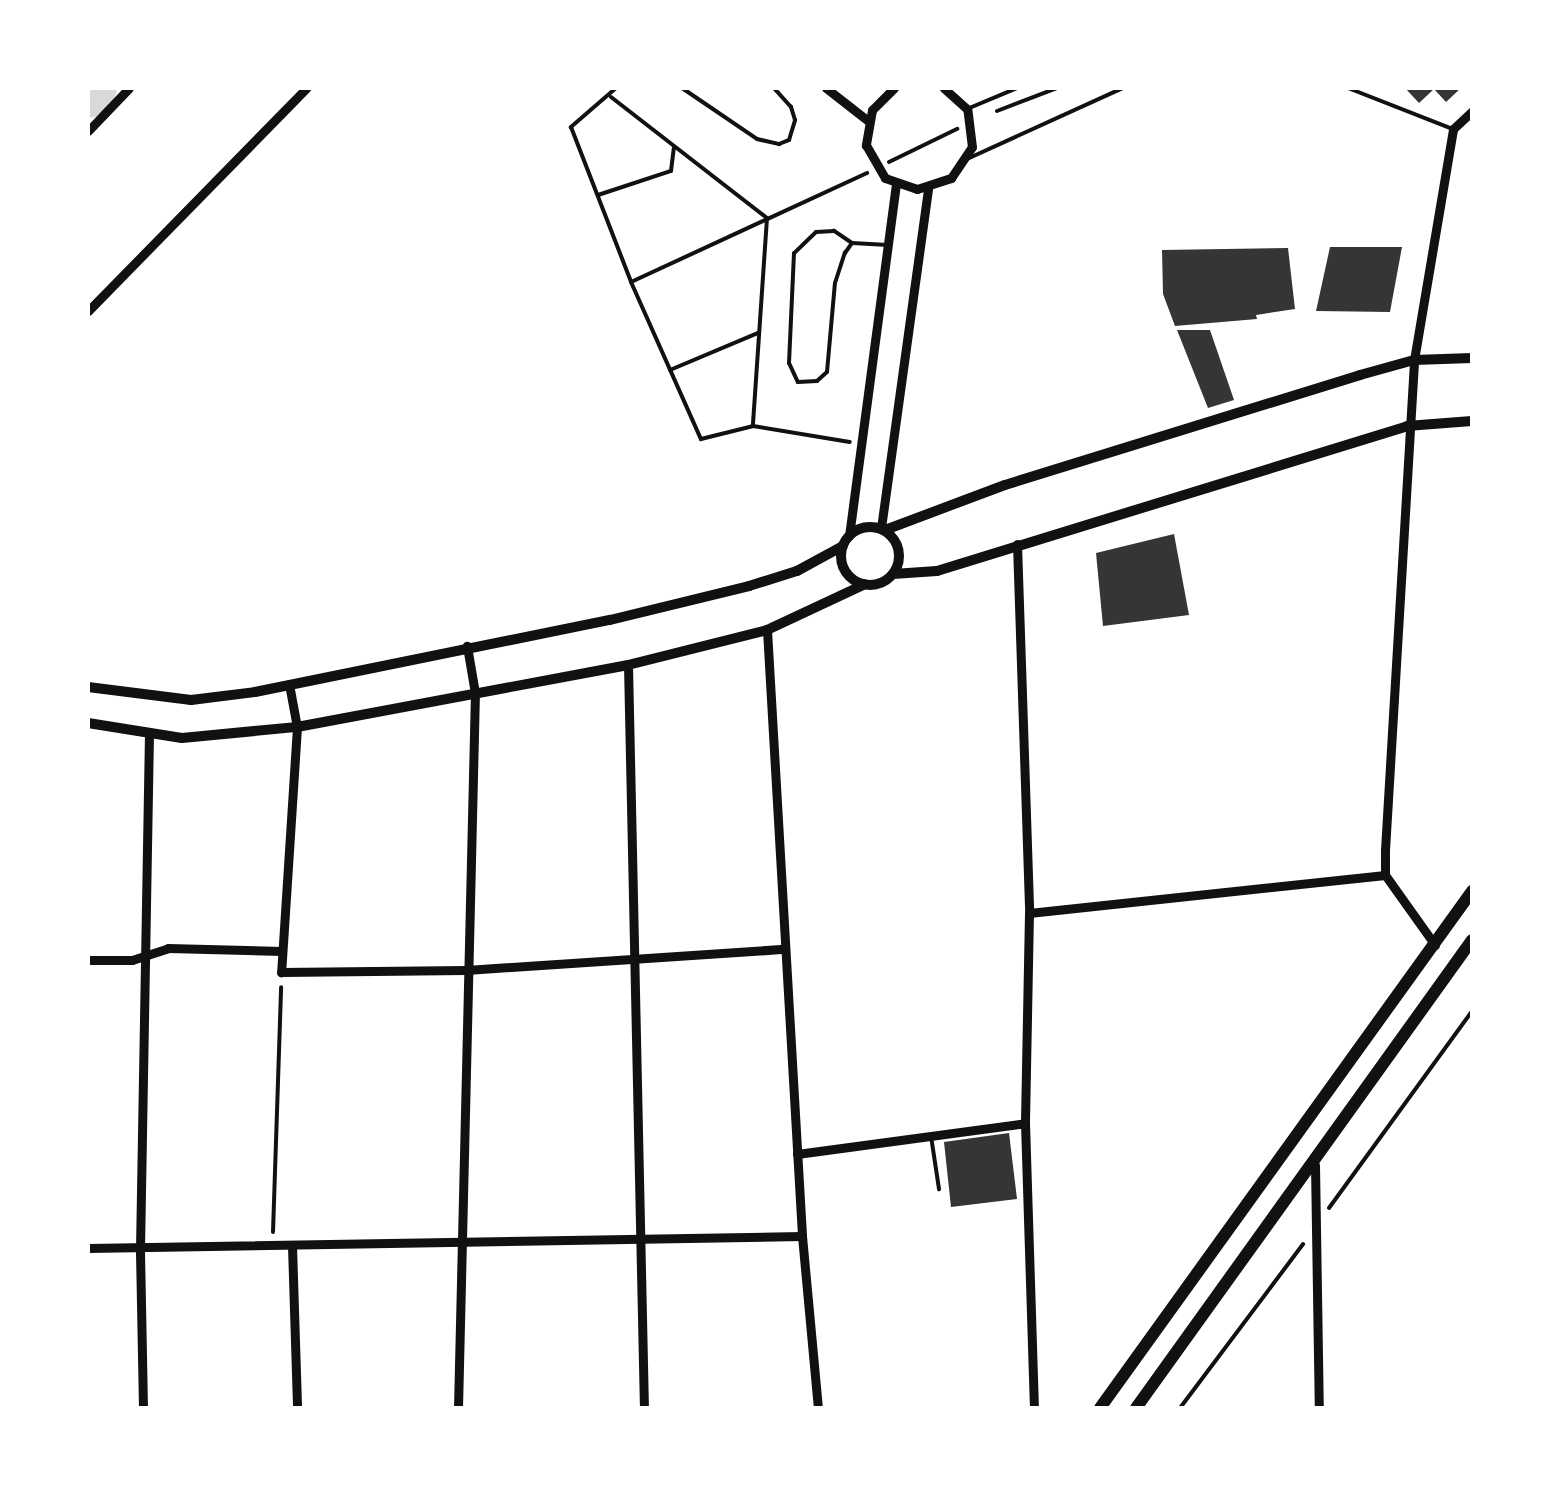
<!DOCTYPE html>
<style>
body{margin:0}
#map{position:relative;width:1560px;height:1496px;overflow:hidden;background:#fff;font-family:Cabin,sans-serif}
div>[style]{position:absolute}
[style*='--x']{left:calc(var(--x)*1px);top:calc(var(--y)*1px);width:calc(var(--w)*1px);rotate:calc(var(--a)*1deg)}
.river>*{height:35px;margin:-17.5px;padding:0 17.5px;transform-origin:17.5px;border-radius:17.5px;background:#d9d9d9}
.building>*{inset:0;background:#353535}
.path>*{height:4px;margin:-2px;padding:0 2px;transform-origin:2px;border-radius:2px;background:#111}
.service>*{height:4px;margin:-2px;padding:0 2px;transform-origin:2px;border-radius:2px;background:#111}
.minor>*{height:9px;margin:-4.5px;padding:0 4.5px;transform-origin:4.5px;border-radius:4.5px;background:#111}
.tertiary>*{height:10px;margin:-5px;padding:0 5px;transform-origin:5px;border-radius:5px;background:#111}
.tertiary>.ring{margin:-5px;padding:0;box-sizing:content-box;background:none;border:10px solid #111;border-radius:50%}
.primary>*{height:12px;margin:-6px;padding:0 6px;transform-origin:6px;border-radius:6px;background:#111}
span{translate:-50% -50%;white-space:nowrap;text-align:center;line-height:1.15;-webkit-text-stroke:10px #fff;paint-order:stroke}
.frame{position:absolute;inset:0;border:90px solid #fff;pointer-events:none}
</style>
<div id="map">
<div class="river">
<div style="--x:88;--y:100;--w:16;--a:-47"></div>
</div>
<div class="building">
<div style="clip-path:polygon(1405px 88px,1461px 88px,1446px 102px,1434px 89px,1419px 103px)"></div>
<div style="clip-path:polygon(1330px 247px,1402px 247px,1390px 312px,1316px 311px)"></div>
<div style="clip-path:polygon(1288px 248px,1295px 309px,1256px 315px,1257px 319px,1175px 326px,1163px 294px,1162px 250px)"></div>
<div style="clip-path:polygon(1177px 330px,1210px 330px,1234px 400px,1208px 408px)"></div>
<div style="clip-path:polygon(1174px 534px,1189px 615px,1103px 626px,1096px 553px)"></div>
<div style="clip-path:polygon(1009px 1133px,1017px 1199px,951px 1207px,944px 1142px)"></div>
</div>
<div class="path">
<div style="--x:616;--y:88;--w:60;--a:139.1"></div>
<div style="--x:571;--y:127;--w:166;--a:68.8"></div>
<div style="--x:631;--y:282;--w:172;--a:66"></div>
<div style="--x:701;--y:439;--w:54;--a:-14"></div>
<div style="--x:753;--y:426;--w:98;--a:9.4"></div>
<div style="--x:611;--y:97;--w:197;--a:37.8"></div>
<div style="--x:767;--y:218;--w:208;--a:93.9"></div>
<div style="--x:997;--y:111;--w:64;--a:-21"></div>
<div style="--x:889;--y:162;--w:76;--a:-25.9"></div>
<div style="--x:598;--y:195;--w:77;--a:-18.2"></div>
<div style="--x:671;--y:171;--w:23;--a:-83"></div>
<div style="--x:631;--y:282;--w:260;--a:-24.8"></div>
<div style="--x:670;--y:370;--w:95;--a:-22.8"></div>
<div style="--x:1329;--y:1208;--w:243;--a:-54"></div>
<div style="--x:273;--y:1232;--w:245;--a:-88.1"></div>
<div style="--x:1180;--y:1408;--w:205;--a:-53.1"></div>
</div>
<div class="service">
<div style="--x:682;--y:88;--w:91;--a:34.2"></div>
<div style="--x:757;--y:139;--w:23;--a:13"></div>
<div style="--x:779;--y:144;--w:11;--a:-22"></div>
<div style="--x:789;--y:140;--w:21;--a:-73"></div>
<div style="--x:795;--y:120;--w:14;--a:-107"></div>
<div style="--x:791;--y:107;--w:25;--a:-132"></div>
<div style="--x:1348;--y:88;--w:110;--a:21.4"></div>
<div style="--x:967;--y:109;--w:54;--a:-22.8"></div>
<div style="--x:967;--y:159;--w:171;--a:-24.5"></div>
<div style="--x:852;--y:243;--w:22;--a:-146"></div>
<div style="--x:834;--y:231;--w:18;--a:177"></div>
<div style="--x:816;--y:232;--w:30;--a:136"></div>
<div style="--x:794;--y:253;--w:110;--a:92.6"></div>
<div style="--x:789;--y:363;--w:21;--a:65"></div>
<div style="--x:798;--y:382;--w:19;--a:-3"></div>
<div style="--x:817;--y:381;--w:13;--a:-42"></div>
<div style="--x:827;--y:372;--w:89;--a:-84.9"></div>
<div style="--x:835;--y:283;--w:32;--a:-72"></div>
<div style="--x:845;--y:253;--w:12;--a:-55"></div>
<div style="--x:852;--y:243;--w:36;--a:3"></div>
<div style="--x:931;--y:1136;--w:54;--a:81.4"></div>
</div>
<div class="minor">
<div style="--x:826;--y:88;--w:52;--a:38"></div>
<div style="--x:894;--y:88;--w:31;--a:135"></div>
<div style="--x:872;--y:110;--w:36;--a:100"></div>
<div style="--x:866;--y:145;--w:38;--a:60"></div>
<div style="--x:885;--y:178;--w:34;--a:19"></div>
<div style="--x:917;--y:189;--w:36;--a:-18"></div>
<div style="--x:951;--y:178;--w:37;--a:-56"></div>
<div style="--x:972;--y:147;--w:38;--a:-97"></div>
<div style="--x:967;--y:109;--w:31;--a:-138"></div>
<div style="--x:88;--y:131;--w:59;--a:-46.4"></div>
<div style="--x:88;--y:311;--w:312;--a:-45.6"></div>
<div style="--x:881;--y:528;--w:343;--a:-82.1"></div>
<div style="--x:849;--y:536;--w:355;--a:-82.4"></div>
<div style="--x:1017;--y:544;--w:369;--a:88.1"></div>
<div style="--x:1029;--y:913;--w:210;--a:91.1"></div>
<div style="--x:1025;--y:1123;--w:285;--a:88.2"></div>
<div style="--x:767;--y:630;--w:607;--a:86.69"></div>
<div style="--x:802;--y:1236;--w:173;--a:84.7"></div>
<div style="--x:628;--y:665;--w:743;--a:88.77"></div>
<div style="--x:289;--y:684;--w:44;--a:79.5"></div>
<div style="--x:297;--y:727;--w:246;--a:93.7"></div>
<div style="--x:281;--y:972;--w:185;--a:-0.6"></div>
<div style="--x:466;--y:970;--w:319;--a:-3.8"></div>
<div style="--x:1029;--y:913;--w:358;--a:-6.1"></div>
<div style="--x:1435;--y:945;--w:86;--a:-125.5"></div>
<div style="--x:1385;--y:875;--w:25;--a:-90"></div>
<div style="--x:1385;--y:850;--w:491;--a:-86.6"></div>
<div style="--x:1414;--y:360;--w:234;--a:-80.4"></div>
<div style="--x:1453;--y:129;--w:26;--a:-43"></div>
<div style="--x:88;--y:960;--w:44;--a:0"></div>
<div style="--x:132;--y:960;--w:38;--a:-18"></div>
<div style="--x:168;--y:948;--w:114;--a:1.5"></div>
<div style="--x:797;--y:1154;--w:230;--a:-7.7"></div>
<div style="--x:1315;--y:1165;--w:243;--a:89.1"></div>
<div style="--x:292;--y:1246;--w:162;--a:88.2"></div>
<div style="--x:88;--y:1248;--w:714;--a:-0.96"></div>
<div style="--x:143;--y:1408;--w:159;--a:-91.1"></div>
<div style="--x:140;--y:1249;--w:514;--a:-89"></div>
<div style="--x:458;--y:1408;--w:715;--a:-88.64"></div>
<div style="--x:475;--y:693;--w:48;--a:-99.7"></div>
</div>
<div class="tertiary">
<div class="ring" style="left:841px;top:527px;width:48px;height:48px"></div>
<div style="--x:885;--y:530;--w:128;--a:-20.6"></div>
<div style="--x:1005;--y:485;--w:372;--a:-17.2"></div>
<div style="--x:1360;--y:375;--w:56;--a:-15.5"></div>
<div style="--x:1414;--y:360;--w:58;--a:-2"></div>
<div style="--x:893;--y:574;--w:44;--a:-3.9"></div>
<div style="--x:937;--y:571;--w:492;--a:-17.1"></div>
<div style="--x:1407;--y:426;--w:65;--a:-4.4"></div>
<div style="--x:88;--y:687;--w:104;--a:7.2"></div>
<div style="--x:191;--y:700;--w:64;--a:-7.1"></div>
<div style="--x:255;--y:692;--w:362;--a:-11.5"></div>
<div style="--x:610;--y:620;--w:143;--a:-13.7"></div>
<div style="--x:749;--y:586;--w:50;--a:-17.4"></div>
<div style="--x:797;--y:571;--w:52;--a:-28.5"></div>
<div style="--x:88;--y:723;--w:95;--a:9.1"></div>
<div style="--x:182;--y:738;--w:116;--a:-5.5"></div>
<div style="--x:297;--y:727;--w:337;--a:-10.6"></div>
<div style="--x:628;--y:665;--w:143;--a:-14.1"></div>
<div style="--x:767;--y:630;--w:108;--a:-25.1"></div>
</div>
<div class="primary">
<div style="--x:1100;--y:1408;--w:637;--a:-54.26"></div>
<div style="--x:1136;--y:1408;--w:576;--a:-54.32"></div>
</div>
<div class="frame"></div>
</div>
